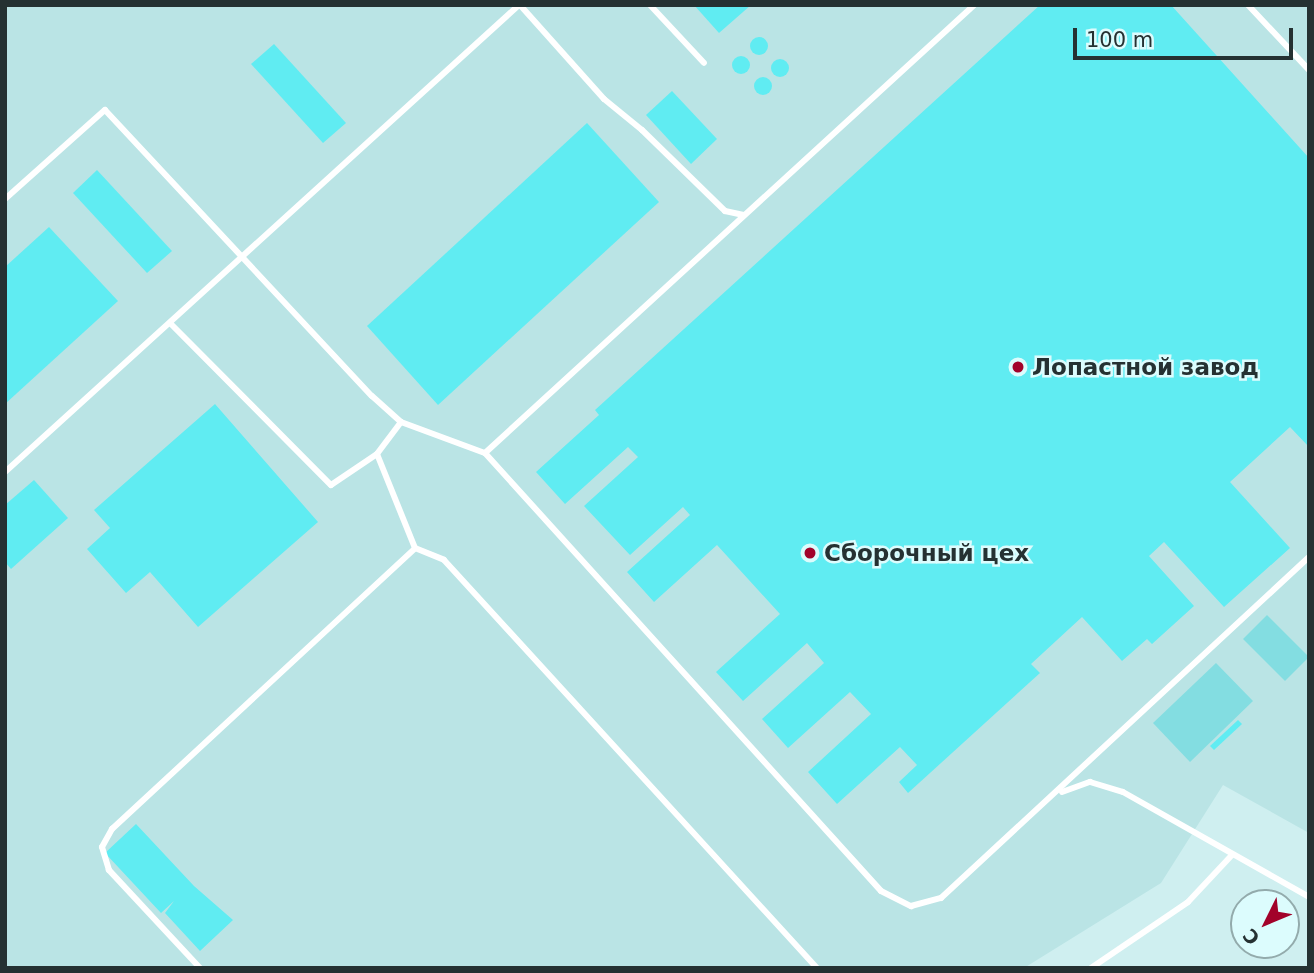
<!DOCTYPE html>
<meta charset="utf-8">
<style>
body{margin:0}
#map{position:relative;width:1314px;height:973px;overflow:hidden;background:#cfeff0;font-family:"DejaVu Sans",sans-serif}
div>[style]{position:absolute}
[style*='--x']{left:calc(var(--x)*1px);top:calc(var(--y)*1px);width:calc(var(--w)*1px);rotate:calc(var(--a)*1deg)}
.built>*{inset:0;background:#bae4e5}
.green>*{inset:0;background:#83dde1}
.building>*{inset:0;background:#60ecf2}
.round{border-radius:50%}
.lane>*{height:6px;margin:-3px;padding:0 3px;transform-origin:3px;border-radius:3px;background:#fff}
.dots>*{width:19px;height:19px;translate:-50% -50%;box-sizing:border-box;border:4px solid #dcfcfd;border-radius:50%}
span{translate:-50% -50%;white-space:nowrap;text-align:center;line-height:1.15;-webkit-text-stroke:5px #dcfcfd;paint-order:stroke}
.poi-label{font-size:23px;color:#253132;font-weight:700}
.left{translate:0 -50%;text-align:left}
.frame{position:absolute;inset:0;border:7px solid #253132;pointer-events:none}
.north{position:absolute;left:1230px;top:889px;width:70px;height:70px;box-sizing:border-box;background:#dcfcfd;border:2px solid #93abac;border-radius:50%;rotate:227deg;font-size:19px;font-weight:700;line-height:28px;text-align:center;color:#253132}
.north::after{content:'';display:block;margin:auto;width:24px;height:32px;background:#a2022a;clip-path:polygon(50% 0,100% 100%,50% 72%,0 100%)}
.scale{position:absolute;left:1073px;top:28px;width:220px;height:32px;box-sizing:border-box;border:4px solid #253132;border-top:0;padding-left:9px;font-size:21px;line-height:24px;white-space:nowrap;color:#253132;-webkit-text-stroke:5px #dcfcfd;paint-order:stroke}
</style>
<div id="map">
<div class="built">
<div style="clip-path:polygon(5px 5px,1309px 5px,1309px 833px,1223px 785px,1161px 883px,1024px 968px,5px 968px)"></div>
</div>
<div class="green">
<div style="clip-path:polygon(1267px 615px,1309px 657px,1285px 681px,1243px 639px)"></div>
<div style="clip-path:polygon(1216px 663px,1253px 701px,1190px 762px,1153px 723px)"></div>
</div>
<div class="building">
<div style="clip-path:polygon(694px 5px,751px 5px,719px 33px)"></div>
<div style="clip-path:polygon(1040px 5px,1171px 5px,1309px 158px,1309px 447px,1290px 427px,1230px 482px,1290px 548px,1224px 607px,1164px 542px,1149px 556px,1194px 606px,1152px 644px,1147px 639px,1122px 661px,1082px 617px,1031px 664px,1040px 673px,908px 793px,899px 782px,917px 765px,900px 747px,837px 804px,808px 772px,871px 714px,850px 692px,788px 748px,762px 719px,824px 663px,807px 643px,743px 701px,716px 672px,780px 614px,717px 545px,654px 602px,627px 572px,690px 515px,683px 507px,630px 555px,584px 506px,638px 457px,628px 447px,565px 504px,536px 472px,599px 415px,595px 410px)"></div>
<div class="round" style="left:750px;top:37px;width:18px;height:18px"></div>
<div style="clip-path:polygon(274px 44px,346px 123px,323px 143px,251px 64px)"></div>
<div class="round" style="left:732px;top:56px;width:18px;height:18px"></div>
<div class="round" style="left:771px;top:59px;width:18px;height:18px"></div>
<div class="round" style="left:754px;top:77px;width:18px;height:18px"></div>
<div style="clip-path:polygon(672px 91px,717px 139px,691px 164px,646px 115px)"></div>
<div style="clip-path:polygon(587px 123px,659px 202px,438px 405px,367px 326px)"></div>
<div style="clip-path:polygon(97px 170px,172px 251px,147px 273px,73px 193px)"></div>
<div style="clip-path:polygon(49px 227px,118px 301px,5px 404px,5px 267px)"></div>
<div style="clip-path:polygon(215px 404px,318px 522px,198px 627px,150px 572px,126px 593px,87px 549px,110px 528px,94px 510px)"></div>
<div style="clip-path:polygon(34px 480px,68px 518px,11px 569px,5px 562px,5px 505px)"></div>
<div style="clip-path:polygon(1238px 720px,1242px 724px,1214px 750px,1210px 746px)"></div>
<div style="clip-path:polygon(136px 824px,194px 886px,233px 920px,200px 951px,165px 913px,174px 901px,161px 913px,105px 853px)"></div>
</div>
<div class="lane">
<div style="--x:520;--y:5;--w:126;--a:48.2"></div>
<div style="--x:604;--y:99;--w:49;--a:39.2"></div>
<div style="--x:642;--y:130;--w:116;--a:44.3"></div>
<div style="--x:725;--y:211;--w:19;--a:12"></div>
<div style="--x:650;--y:5;--w:79;--a:47"></div>
<div style="--x:1248;--y:5;--w:89;--a:46.8"></div>
<div style="--x:5;--y:199;--w:134;--a:-41.7"></div>
<div style="--x:105;--y:110;--w:391;--a:47"></div>
<div style="--x:372;--y:396;--w:39;--a:42"></div>
<div style="--x:401;--y:422;--w:90;--a:20.3"></div>
<div style="--x:485;--y:453;--w:590;--a:47.88"></div>
<div style="--x:881;--y:891;--w:34;--a:27"></div>
<div style="--x:911;--y:906;--w:31;--a:-15"></div>
<div style="--x:941;--y:898;--w:502;--a:-42.82"></div>
<div style="--x:171;--y:324;--w:227;--a:45.2"></div>
<div style="--x:331;--y:485;--w:55;--a:-34"></div>
<div style="--x:401;--y:422;--w:40;--a:127"></div>
<div style="--x:377;--y:454;--w:101;--a:68"></div>
<div style="--x:415;--y:548;--w:31;--a:22"></div>
<div style="--x:444;--y:560;--w:553;--a:47.57"></div>
<div style="--x:485;--y:453;--w:663;--a:-42.49"></div>
<div style="--x:5;--y:472;--w:694;--a:-42.26"></div>
<div style="--x:1062;--y:792;--w:30;--a:-20"></div>
<div style="--x:1090;--y:782;--w:34;--a:17"></div>
<div style="--x:1123;--y:792;--w:214;--a:29.4"></div>
<div style="--x:200;--y:968;--w:134;--a:-132.9"></div>
<div style="--x:109;--y:870;--w:24;--a:-107"></div>
<div style="--x:102;--y:847;--w:21;--a:-61"></div>
<div style="--x:112;--y:829;--w:413;--a:-42.8"></div>
<div style="--x:1091;--y:968;--w:117;--a:-34.2"></div>
<div style="--x:1188;--y:902;--w:64;--a:-46.9"></div>
</div>
<div class="dots">
<div style="left:1018px;top:367px;background:#a2022a"></div>
<div style="left:810px;top:553px;background:#a2022a"></div>
</div>
<div class="poi-label">
<span class="left" style="left:1032px;top:367px">Лопастной завод</span>
<span class="left" style="left:824px;top:553px">Сборочный цех</span>
</div>
<div class="frame"></div>
<div class="north">С</div>
<div class="scale">100 m</div>
</div>
